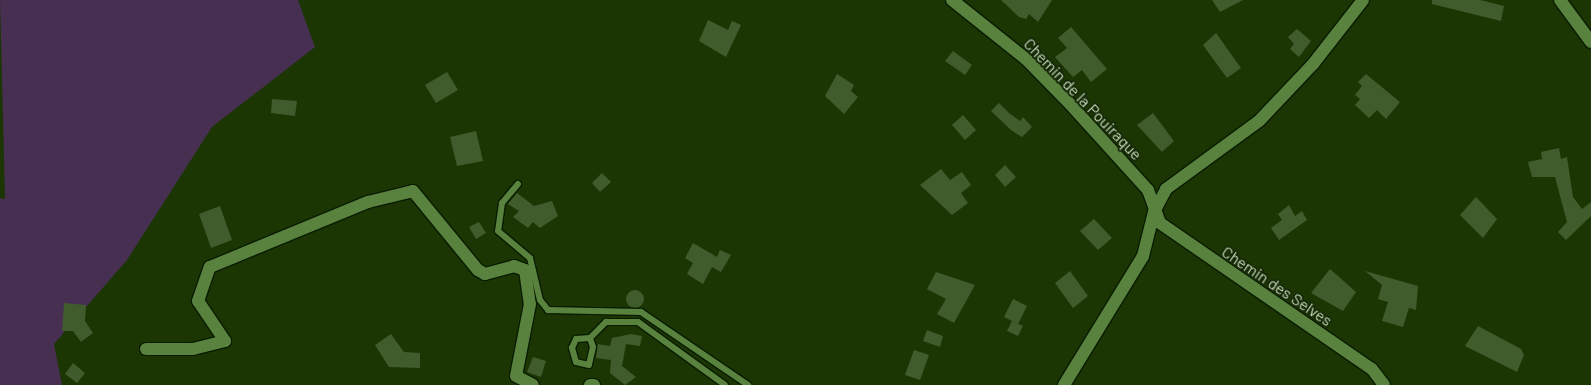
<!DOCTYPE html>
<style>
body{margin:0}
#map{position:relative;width:1591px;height:385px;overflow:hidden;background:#1b3602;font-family:Barlow,sans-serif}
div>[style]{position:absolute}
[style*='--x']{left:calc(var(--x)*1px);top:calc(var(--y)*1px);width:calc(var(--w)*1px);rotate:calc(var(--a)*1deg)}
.green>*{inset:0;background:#462f51}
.building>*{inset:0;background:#405c2d}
.round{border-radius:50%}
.roads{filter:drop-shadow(1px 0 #091c00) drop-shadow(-1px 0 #091c00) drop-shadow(0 1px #091c00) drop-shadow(0 -1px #091c00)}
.lane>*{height:6px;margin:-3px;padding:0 3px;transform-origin:3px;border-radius:3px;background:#5a823f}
.street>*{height:12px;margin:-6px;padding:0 6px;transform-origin:6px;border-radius:6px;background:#5a823f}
span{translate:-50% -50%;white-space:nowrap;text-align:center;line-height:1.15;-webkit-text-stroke:4px #172a07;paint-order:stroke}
.street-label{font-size:16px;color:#c3d9b7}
</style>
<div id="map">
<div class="green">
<div style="clip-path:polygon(0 0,298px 0,315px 47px,212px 127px,127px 260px,54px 344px,62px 385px,0 385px,0 198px,5px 199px)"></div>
</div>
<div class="building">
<div style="clip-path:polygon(1001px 0,1052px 0,1038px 22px,1029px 14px,1026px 19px,1019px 17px)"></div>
<div style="clip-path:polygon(1212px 0,1243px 0,1220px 12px)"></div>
<div style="clip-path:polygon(1432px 0,1480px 0,1504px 6px,1501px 21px,1432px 4px)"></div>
<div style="clip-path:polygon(708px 20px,728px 30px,732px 21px,741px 25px,726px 57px,699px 41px)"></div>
<div style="clip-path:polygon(1071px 27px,1107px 69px,1091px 82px,1082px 70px,1073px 77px,1055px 57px,1067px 48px,1058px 38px)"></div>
<div style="clip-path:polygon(1297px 29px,1311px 41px,1299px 57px,1290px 49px,1294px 44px,1288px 37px)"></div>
<div style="clip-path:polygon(1216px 33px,1241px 68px,1227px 78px,1203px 45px)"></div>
<div style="clip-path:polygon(953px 51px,972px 65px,965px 75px,945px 61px)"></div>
<div style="clip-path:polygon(447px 72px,458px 90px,436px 103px,425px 85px)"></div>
<div style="clip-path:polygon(837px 74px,854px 85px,851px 91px,858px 97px,844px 114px,825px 96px)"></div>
<div style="clip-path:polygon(1366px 74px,1400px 102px,1386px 119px,1377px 110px,1369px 118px,1355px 105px,1360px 99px,1355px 95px,1362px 86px,1358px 82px)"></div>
<div style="clip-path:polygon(272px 99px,297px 101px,295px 116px,271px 113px)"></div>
<div style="clip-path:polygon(999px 103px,1009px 113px,1020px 121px,1023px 117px,1032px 127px,1022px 137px,1011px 130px,991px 111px)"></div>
<div style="clip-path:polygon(1153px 113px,1174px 141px,1162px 152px,1137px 125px)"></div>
<div style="clip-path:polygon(963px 115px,976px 130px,965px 140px,952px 125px)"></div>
<div style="clip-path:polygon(476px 131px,483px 161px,457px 166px,450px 137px)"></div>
<div style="clip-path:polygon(1559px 148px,1561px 159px,1567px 157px,1573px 197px,1582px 209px,1591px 202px,1591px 216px,1566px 240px,1558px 232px,1567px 222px,1555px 177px,1532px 177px,1528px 162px,1542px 159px,1541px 152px)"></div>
<div style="clip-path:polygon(1005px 165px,1016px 177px,1005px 187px,995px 175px)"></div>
<div style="clip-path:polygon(941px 169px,950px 180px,962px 172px,971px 185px,961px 193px,968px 203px,952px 215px,920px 185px)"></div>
<div style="clip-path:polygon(602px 173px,611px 182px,600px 192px,592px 183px)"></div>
<div style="clip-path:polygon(517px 193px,534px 206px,552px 201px,558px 216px,540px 228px,533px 222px,528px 228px,513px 217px,519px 211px,508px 204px)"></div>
<div style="clip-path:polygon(1476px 197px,1497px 219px,1483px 238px,1460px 215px)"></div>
<div style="clip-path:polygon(1289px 205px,1295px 216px,1302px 211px,1307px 220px,1279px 240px,1271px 228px,1282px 220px,1278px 214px)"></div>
<div style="clip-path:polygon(220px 206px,232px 240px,211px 248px,199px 214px)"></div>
<div style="clip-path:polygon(1094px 219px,1112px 238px,1098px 250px,1080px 231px)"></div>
<div style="clip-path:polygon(479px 222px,486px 233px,476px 239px,469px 227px)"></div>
<div style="clip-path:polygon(693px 243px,717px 257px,720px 250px,731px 255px,721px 272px,712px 267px,703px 284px,687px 274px,693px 263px,685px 258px)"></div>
<div style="clip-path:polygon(1330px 269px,1356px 292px,1343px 311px,1311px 293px)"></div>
<div style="clip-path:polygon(1070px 271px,1088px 296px,1073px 308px,1055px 283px)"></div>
<div style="clip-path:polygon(1365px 271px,1418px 286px,1416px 310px,1409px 308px,1403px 327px,1382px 321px,1388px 302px,1378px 299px,1382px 285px)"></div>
<div style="clip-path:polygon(936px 272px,975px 285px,954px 323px,937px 314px,946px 299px,927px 289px)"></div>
<div class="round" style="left:626px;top:290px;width:18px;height:18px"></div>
<div style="clip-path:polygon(1013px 299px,1027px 306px,1018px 324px,1004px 317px)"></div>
<div style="clip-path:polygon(64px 303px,86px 305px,85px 321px,93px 333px,81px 342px,73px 331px,62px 331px)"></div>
<div style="clip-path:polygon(1012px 321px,1023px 326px,1018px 336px,1007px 331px)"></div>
<div style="clip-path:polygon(1478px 326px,1521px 349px,1524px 355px,1517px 372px,1465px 346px)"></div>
<div style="clip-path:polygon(927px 330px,943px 336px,940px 347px,923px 341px)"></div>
<div style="clip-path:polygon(391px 334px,404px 352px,420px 353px,420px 368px,389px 367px,375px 345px)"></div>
<div style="clip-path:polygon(631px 334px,642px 336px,640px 346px,626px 344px,622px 366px,636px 377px,625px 385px,610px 373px,611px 360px,596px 358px,598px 344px,610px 346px,612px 338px)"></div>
<div style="clip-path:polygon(914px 350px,929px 355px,920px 380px,905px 375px)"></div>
<div style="clip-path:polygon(533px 357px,546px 361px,541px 377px,527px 372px)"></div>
<div style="clip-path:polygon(73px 363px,85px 373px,77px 383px,65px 374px)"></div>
</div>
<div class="roads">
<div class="lane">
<div style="--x:518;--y:184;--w:25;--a:130"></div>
<div style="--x:502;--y:203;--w:28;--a:98"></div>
<div style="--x:498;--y:231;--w:42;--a:40.2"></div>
<div style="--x:530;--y:258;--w:43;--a:76.6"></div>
<div style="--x:540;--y:300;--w:13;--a:51"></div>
<div style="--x:548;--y:310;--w:93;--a:1.2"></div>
<div style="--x:641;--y:312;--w:130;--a:34.3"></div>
<div style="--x:590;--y:338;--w:9;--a:72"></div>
<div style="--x:593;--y:347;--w:18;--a:103"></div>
<div style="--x:589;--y:365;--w:13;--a:-167"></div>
<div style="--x:576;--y:362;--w:15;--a:-106"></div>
<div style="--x:572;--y:348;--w:10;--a:-66"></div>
<div style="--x:576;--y:339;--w:14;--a:-4"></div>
<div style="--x:590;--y:338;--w:23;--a:-45"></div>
<div style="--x:606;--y:322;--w:32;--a:0"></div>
<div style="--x:638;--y:322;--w:107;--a:35.9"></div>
</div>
<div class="street">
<div style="--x:952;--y:0;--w:95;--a:38.6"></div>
<div style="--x:1026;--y:59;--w:63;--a:45.6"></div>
<div style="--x:1070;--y:104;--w:116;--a:47.8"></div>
<div style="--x:1148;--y:190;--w:35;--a:70"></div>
<div style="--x:1160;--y:223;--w:257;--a:34.6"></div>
<div style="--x:1372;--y:369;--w:20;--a:53"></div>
<div style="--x:1560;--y:0;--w:52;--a:53.6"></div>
<div style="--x:146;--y:349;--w:47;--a:0"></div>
<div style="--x:193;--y:349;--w:33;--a:-14"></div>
<div style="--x:225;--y:341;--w:48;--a:-124"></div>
<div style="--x:198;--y:301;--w:36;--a:-71"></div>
<div style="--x:210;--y:267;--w:171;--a:-22.4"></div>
<div style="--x:368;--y:202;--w:46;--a:-13.7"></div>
<div style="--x:413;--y:191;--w:102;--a:50.6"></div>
<div style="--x:478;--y:270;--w:8;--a:30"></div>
<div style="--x:485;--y:274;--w:30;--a:-15"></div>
<div style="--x:514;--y:266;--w:12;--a:20"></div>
<div style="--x:525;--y:270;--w:34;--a:82"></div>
<div style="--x:530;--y:304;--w:73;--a:101"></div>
<div style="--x:516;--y:376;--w:19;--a:28"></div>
<div style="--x:590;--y:385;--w:4;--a:0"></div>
<div style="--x:1064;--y:385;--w:151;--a:-58.5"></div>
<div style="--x:1143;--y:256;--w:45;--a:-76"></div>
<div style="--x:1154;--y:212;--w:26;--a:-62"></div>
<div style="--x:1166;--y:189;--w:115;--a:-36.2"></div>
<div style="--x:1259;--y:121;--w:79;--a:-46.5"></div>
<div style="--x:1313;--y:64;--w:81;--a:-52"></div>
</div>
</div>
<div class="street-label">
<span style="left:1083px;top:99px;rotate:46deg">Chemin de la Pouiraque</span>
<span style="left:1277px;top:286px;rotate:34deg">Chemin des Selves</span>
</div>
</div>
